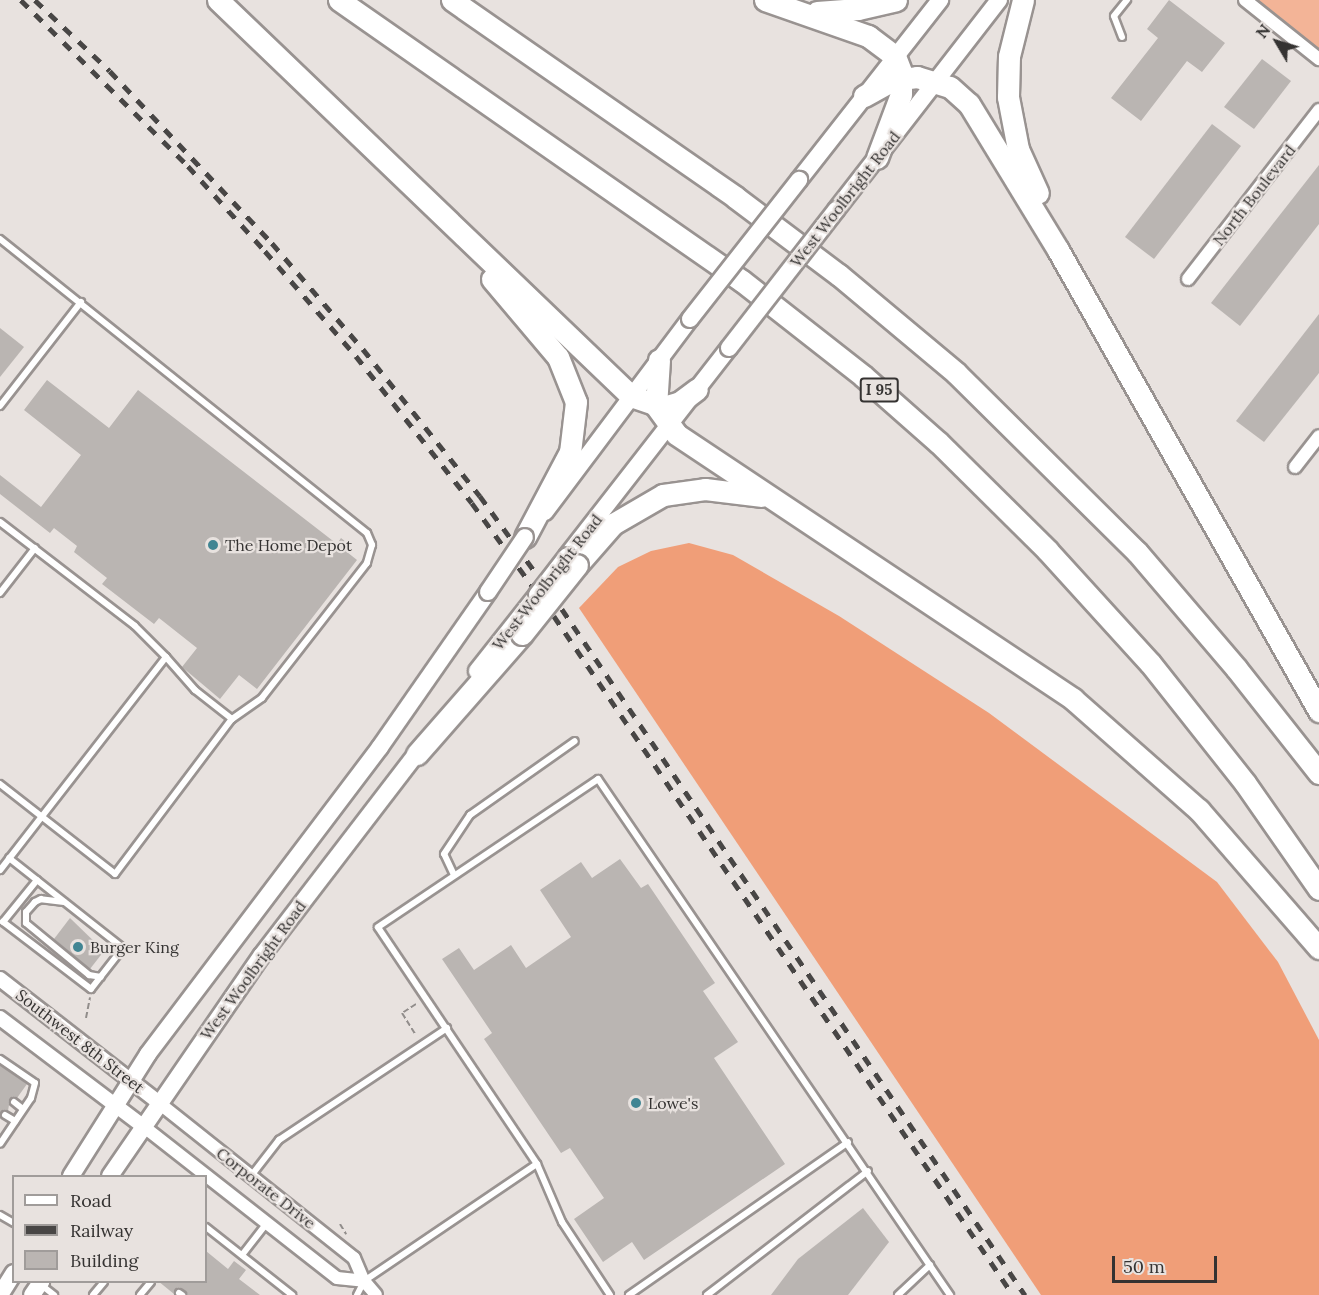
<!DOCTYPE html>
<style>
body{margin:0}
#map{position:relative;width:1319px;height:1295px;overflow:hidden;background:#e8e2df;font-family:Lora,serif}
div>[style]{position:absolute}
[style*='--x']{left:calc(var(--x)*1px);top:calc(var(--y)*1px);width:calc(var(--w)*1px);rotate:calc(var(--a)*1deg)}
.green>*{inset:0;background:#f3b497}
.forest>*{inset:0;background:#f09e78}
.building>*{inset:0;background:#bab5b2}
.path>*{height:2px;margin-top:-1px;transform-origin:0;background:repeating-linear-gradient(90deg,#918d8b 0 6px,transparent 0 9px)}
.roads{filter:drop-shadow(2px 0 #999391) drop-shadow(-2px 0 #999391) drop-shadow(0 2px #999391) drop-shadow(0 -2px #999391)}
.service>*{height:6px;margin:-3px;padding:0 3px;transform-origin:3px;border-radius:3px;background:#fff}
.minor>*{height:12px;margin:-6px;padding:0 6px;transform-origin:6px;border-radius:6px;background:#fff}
.tertiary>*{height:14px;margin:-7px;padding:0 7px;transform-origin:7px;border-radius:7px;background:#fff}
.secondary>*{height:16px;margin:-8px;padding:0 8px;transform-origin:8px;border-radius:8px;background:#fff}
.motorway>*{height:21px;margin:-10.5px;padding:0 10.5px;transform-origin:10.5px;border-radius:10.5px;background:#fff}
.rail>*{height:4.5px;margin-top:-2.25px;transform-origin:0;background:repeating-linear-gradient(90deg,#484645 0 10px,transparent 0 20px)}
.bridges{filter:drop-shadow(2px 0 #999391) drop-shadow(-2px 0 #999391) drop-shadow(0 2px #999391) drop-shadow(0 -2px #999391)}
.secondary-bridge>*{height:16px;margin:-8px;padding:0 8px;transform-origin:8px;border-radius:8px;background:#fff}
.motorway-bridge>*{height:21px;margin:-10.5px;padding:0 10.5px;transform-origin:10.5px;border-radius:10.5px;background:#fff}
.dots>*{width:16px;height:16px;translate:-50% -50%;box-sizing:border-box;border:3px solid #e8e2df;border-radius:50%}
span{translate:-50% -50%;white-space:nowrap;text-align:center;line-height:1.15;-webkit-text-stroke:4.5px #e8e2df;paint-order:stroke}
.shield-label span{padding:2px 4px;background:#e8e2df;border:2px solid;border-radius:4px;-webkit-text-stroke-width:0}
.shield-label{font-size:15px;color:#353332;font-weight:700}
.street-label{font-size:16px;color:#353332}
.poi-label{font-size:16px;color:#353332}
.left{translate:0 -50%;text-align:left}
.legend{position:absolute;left:12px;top:1175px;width:195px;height:108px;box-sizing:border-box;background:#e8e2df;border:2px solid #a09c9a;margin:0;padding:8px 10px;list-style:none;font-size:18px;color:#353332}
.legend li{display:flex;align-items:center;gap:12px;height:30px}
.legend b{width:30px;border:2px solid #a09c9a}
.north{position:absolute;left:1247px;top:12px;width:60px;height:60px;-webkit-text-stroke:4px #e8e2df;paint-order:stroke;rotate:308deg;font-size:16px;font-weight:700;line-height:24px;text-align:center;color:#353332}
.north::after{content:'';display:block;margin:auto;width:21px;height:27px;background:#353332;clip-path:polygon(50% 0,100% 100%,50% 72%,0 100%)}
.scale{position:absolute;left:1112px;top:1256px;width:105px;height:27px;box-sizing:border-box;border:3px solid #353332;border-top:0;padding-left:8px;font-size:18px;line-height:21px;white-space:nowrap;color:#353332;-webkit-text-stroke:4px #e8e2df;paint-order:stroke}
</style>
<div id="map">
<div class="green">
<div style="clip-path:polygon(1253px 0,1319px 0,1319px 49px,1264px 8px)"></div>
</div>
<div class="forest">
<div style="clip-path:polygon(689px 543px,733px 555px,839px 616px,989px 713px,1217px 882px,1278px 962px,1319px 1040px,1319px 1295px,1041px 1295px,579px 608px,618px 567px,651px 551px)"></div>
</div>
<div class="building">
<div style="clip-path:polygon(1169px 0,1225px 43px,1202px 72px,1187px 61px,1141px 121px,1111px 98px,1158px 38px,1147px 29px)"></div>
<div style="clip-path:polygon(1262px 59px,1291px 81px,1254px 129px,1224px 107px)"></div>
<div style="clip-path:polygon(1212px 124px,1241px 146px,1154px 259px,1125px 237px)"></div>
<div style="clip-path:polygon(1319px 165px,1319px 224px,1240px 326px,1211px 303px)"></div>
<div style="clip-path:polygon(1319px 314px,1319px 373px,1264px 442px,1236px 421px)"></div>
<div style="clip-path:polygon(0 328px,24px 347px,0 377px)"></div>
<div style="clip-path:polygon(47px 380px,109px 428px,138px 390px,337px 544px,341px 538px,351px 546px,347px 552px,357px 560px,257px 689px,239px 675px,220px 699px,182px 667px,197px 648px,159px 618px,154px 624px,102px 584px,107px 578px,74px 552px,77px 546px,54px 528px,50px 533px,0 494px,0 475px,41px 507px,81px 455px,24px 410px)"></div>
<div style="clip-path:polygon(620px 859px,641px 888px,648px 884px,715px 983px,703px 991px,738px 1042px,714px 1058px,785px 1164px,644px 1260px,632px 1242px,603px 1262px,574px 1219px,604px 1198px,570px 1148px,561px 1153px,484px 1039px,492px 1033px,442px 959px,459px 948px,474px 970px,511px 945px,526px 968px,571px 937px,540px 890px,581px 862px,592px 878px)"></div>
<div style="clip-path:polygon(70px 918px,104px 951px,90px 969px,54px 939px)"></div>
<div style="clip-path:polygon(0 1065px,27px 1084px,17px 1098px,10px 1099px,8px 1111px,0 1114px)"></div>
<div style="clip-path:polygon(863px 1208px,889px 1242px,848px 1295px,771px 1295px,798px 1259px)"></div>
<div style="clip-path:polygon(206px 1251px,228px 1269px,234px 1261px,246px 1270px,239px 1279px,260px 1295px,188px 1295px,179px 1288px,174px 1294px,158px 1281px,206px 1281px)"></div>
</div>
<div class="path">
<div style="--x:416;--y:1004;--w:17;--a:147"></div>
<div style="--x:402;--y:1013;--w:26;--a:58"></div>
<div style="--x:86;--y:1018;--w:21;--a:-79"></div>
<div style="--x:340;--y:1224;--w:12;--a:59"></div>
</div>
<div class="roads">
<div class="service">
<div style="--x:1122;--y:37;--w:22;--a:-111"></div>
<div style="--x:1114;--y:16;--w:21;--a:-51"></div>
<div style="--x:0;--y:239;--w:470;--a:38.7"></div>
<div style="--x:367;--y:533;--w:13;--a:67"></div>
<div style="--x:372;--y:545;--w:19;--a:106"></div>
<div style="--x:367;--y:563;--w:171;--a:127.9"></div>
<div style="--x:262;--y:698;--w:37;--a:145"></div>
<div style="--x:0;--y:406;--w:132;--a:-52.1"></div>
<div style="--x:0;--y:522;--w:170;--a:37.6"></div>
<div style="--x:135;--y:626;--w:44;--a:45"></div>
<div style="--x:166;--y:657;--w:270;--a:127.9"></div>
<div style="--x:0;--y:593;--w:57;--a:-52.1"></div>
<div style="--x:0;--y:784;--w:146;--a:38"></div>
<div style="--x:115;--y:874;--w:194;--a:-53"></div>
<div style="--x:232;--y:719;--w:47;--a:-141.9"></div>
<div style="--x:195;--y:690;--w:44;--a:-131.3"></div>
<div style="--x:9;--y:858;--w:145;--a:38.3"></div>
<div style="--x:123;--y:948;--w:52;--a:128"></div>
<div style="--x:91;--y:989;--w:111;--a:-142.7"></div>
<div style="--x:3;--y:922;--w:54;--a:-51"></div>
<div style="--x:454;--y:875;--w:23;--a:-115"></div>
<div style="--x:444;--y:854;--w:47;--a:-56.3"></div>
<div style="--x:470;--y:815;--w:128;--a:-35.2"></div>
<div style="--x:64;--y:902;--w:23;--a:-173"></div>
<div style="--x:41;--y:899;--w:7;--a:153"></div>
<div style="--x:35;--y:902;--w:13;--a:132"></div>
<div style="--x:26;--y:912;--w:11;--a:90"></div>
<div style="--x:26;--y:923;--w:82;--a:39.5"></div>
<div style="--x:89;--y:975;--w:12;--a:9"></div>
<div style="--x:0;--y:1059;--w:42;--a:34.4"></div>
<div style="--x:35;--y:1083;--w:16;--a:105"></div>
<div style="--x:31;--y:1098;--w:55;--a:124"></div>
<div style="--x:14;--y:1102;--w:11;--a:38"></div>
<div style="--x:5;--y:1115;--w:12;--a:31"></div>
<div style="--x:251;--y:1176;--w:46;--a:-52.1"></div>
<div style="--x:279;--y:1140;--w:202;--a:-33.7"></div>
<div style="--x:0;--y:1215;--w:16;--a:30"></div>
<div style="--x:206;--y:1227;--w:110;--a:38.3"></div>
<div style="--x:242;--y:1255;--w:41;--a:-52"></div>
<div style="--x:40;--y:1284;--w:18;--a:38"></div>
<div style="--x:179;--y:1293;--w:4;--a:34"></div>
<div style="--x:93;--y:1295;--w:17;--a:-50"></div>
<div style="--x:140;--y:1295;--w:17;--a:-50"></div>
<div style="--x:357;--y:1295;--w:16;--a:-63"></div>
<div style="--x:364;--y:1281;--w:209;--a:-34.1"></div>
<div style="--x:610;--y:1295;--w:87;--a:-123.3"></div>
<div style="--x:562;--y:1222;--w:63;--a:-113.3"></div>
<div style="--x:537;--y:1164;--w:285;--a:-123.9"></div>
<div style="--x:378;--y:927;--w:265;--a:-33.9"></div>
<div style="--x:598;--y:779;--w:625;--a:55.7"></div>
<div style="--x:629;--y:1295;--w:267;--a:-34.9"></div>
<div style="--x:707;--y:1295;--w:203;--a:-37.6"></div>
<div style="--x:898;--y:1295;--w:44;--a:-43.2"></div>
</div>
<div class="minor">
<div style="--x:1245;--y:0;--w:95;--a:38.6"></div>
<div style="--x:1188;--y:279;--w:214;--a:-52.2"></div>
<div style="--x:1295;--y:467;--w:39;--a:-52"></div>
<div style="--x:159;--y:1103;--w:249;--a:38.5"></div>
<div style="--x:354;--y:1258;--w:25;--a:67"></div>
<div style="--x:364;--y:1281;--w:18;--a:49"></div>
<div style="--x:143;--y:1126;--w:246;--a:38.1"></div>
<div style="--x:337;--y:1278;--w:27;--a:6"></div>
</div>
<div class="tertiary">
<div style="--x:0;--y:979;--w:202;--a:37.9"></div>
<div style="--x:0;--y:1018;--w:179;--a:37.1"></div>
</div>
<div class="secondary">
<div style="--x:799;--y:180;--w:229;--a:-51.9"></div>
<div style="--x:836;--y:210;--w:266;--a:-52.2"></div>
<div style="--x:545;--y:512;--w:241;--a:-53.1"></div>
<div style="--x:567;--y:556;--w:264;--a:-52.1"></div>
<div style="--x:477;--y:671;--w:97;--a:-51.7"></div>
<div style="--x:71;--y:1176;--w:144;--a:-57.7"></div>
<div style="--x:148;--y:1054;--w:385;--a:-52.9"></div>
<div style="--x:380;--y:747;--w:189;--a:-55.1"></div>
<div style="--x:110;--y:1176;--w:268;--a:-55.5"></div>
<div style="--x:262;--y:955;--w:265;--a:-52.5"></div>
<div style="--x:0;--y:1295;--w:26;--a:-58"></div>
<div style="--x:32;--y:1295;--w:16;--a:-55"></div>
</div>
<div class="motorway">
<div style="--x:218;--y:0;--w:572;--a:43.8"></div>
<div style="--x:631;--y:396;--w:34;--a:19"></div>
<div style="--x:663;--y:407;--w:18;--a:-16"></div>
<div style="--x:680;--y:402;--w:21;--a:-37"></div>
<div style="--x:339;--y:0;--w:491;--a:34.9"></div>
<div style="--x:742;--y:281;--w:154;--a:38.1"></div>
<div style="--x:863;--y:376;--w:101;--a:41.4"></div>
<div style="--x:939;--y:443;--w:152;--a:44.7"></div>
<div style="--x:1047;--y:550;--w:153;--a:47.7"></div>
<div style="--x:1150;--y:663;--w:153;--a:51.6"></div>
<div style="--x:1245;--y:783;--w:129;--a:55.1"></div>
<div style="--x:452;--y:0;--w:345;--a:34.8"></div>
<div style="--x:735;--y:197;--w:130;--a:36.9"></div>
<div style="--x:839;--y:275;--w:153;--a:39.9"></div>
<div style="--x:956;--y:373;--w:255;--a:44.7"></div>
<div style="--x:1137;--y:552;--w:153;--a:49.5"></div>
<div style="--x:1236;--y:668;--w:134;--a:51.7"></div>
<div style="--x:765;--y:0;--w:109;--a:19.3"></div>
<div style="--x:868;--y:36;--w:34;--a:37"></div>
<div style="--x:895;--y:56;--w:17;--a:69"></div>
<div style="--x:901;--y:72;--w:22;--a:90"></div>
<div style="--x:901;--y:94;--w:68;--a:110.6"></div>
<div style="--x:1023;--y:0;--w:58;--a:104"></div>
<div style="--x:1009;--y:56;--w:41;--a:91.4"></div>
<div style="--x:1008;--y:97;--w:53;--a:79.1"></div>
<div style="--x:1018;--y:149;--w:48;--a:65.6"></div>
<div style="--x:817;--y:12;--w:41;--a:-4.2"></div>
<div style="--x:858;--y:9;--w:39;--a:-13"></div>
<div style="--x:864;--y:96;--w:33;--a:-29"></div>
<div style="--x:893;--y:80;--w:24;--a:-7"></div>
<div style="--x:917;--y:77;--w:34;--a:17"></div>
<div style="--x:950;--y:87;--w:25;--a:42"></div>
<div style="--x:969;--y:104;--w:171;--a:58.6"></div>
<div style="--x:1058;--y:250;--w:530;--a:60.48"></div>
<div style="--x:492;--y:279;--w:102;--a:49.8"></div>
<div style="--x:558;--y:357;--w:48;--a:68.2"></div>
<div style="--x:576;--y:402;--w:50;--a:96.8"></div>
<div style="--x:570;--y:452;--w:96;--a:117.9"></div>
<div style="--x:659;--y:360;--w:46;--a:93.7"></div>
<div style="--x:656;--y:406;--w:34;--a:54"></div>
<div style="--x:676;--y:434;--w:477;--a:33.7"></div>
<div style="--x:1073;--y:699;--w:168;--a:41.4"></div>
<div style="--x:1199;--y:810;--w:183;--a:49"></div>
<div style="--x:577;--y:565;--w:55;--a:-48.7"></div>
<div style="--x:613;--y:524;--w:58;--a:-30.1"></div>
<div style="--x:663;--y:495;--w:42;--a:-8.1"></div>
<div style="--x:705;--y:489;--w:56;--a:7.1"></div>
<div style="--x:417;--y:754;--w:159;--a:-48.8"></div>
</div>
</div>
<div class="rail">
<div style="--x:21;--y:0;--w:235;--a:44.8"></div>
<div style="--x:188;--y:166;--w:115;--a:47.8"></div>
<div style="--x:265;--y:251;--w:139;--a:49.1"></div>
<div style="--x:356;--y:356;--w:187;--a:51.7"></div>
<div style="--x:472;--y:503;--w:140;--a:54"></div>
<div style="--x:554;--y:616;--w:820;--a:55.94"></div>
<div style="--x:35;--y:0;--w:103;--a:43.4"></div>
<div style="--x:110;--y:71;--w:236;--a:46.7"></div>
<div style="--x:272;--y:243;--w:140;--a:49.4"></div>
<div style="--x:363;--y:349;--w:188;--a:51.5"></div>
<div style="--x:480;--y:496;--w:140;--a:54"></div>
<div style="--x:562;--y:609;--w:828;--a:55.98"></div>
</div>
<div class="bridges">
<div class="secondary-bridge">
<div style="--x:690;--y:319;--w:177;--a:-51.9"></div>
<div style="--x:729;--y:348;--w:175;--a:-52.2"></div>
<div style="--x:488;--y:592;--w:66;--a:-56.1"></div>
<div style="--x:537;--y:595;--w:49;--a:-52.4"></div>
</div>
<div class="motorway-bridge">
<div style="--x:522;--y:634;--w:88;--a:-51.4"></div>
</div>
</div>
<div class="dots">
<div style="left:213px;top:545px;background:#418593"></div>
<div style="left:78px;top:947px;background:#418593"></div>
<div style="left:636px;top:1103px;background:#418593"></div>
</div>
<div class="shield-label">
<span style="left:879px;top:390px">I 95</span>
</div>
<div class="street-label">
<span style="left:1254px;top:195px;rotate:-52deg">North Boulevard</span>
<span style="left:845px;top:199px;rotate:-52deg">West Woolbright Road</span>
<span style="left:547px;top:582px;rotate:-52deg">West Woolbright Road</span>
<span style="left:253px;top:970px;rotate:-54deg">West Woolbright Road</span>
<span style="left:80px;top:1041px;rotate:38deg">Southwest 8th Street</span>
<span style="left:266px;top:1188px;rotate:38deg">Corporate Drive</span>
</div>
<div class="poi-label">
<span class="left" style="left:225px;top:545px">The Home Depot</span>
<span class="left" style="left:90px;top:947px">Burger King</span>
<span class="left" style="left:648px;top:1103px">Lowe's</span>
</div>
<ul class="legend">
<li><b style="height:8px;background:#fff"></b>Road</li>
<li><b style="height:8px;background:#484645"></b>Railway</li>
<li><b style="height:16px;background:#bab5b2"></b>Building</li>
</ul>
<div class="north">N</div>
<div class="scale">50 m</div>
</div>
